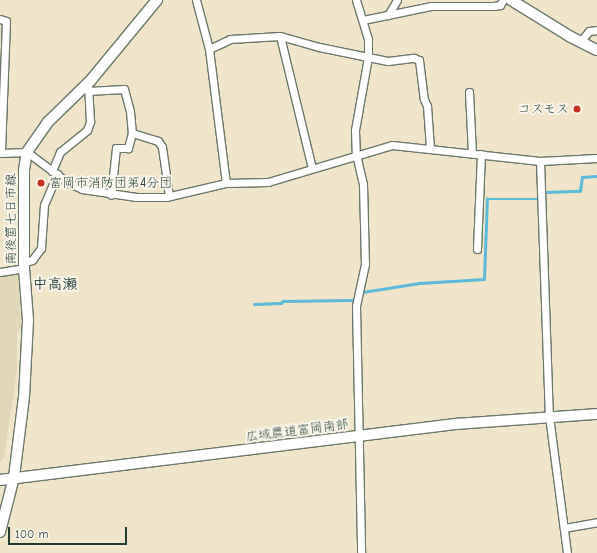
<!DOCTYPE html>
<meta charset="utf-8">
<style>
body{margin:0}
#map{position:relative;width:597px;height:553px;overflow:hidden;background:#f0e5c8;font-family:"Comic Neue","Klee One",sans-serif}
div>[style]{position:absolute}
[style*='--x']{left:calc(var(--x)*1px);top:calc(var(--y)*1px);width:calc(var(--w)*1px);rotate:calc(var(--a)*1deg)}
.built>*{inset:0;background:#e1d7b7}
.stream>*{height:2.5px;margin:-1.25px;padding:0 1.25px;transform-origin:1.25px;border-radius:1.25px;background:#5bbad9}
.roads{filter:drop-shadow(1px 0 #687868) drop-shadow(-1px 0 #687868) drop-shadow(0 1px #687868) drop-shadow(0 -1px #687868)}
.street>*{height:7px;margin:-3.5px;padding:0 3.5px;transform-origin:3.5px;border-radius:3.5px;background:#fff}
.secondary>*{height:10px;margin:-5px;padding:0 5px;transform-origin:5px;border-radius:5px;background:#fff}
.dots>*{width:11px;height:11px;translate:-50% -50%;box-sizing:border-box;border:2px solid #fbf7ec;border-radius:50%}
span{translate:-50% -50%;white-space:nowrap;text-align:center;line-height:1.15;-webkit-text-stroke:4px #fbf7ec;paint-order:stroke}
.poi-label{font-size:13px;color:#1f3d34}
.right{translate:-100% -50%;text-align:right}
.left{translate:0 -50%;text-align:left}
.street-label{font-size:13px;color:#1f3d34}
.quarter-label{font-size:15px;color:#1f3d34;font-weight:700}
.scale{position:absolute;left:8px;top:527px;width:119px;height:18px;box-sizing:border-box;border:2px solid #1f3d34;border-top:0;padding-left:5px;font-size:12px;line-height:14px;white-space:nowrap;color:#1f3d34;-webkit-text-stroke:3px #fbf7ec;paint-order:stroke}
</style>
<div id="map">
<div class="built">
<div style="clip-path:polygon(11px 273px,16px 274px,19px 278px,21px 328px,17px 331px,17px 371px,4px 458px,0 463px,0 276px)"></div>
</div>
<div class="stream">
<div style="--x:546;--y:192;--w:34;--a:-2"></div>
<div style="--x:580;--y:191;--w:14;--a:-82"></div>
<div style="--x:582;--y:177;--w:15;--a:-4"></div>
<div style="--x:363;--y:292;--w:58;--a:-9"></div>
<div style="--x:420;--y:283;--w:64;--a:-3.6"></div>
<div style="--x:484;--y:279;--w:80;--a:-87.9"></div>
<div style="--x:487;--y:199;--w:52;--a:0"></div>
<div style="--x:254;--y:304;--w:27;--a:-2"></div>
<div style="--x:281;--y:303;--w:3;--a:-45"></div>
<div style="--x:283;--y:301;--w:70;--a:-0.8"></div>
</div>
<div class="roads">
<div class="street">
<div style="--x:196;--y:0;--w:51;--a:75.1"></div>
<div style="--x:209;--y:49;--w:135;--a:82.8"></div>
<div style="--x:356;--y:0;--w:41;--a:72.9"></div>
<div style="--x:368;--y:39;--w:18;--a:90"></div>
<div style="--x:368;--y:57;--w:74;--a:100.1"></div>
<div style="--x:355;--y:130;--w:24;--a:88"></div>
<div style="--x:356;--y:154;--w:31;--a:77"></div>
<div style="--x:363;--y:184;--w:80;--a:88.6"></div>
<div style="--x:365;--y:264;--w:43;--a:102.1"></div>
<div style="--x:356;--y:306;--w:247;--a:88.8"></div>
<div style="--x:388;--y:15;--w:17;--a:-59"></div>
<div style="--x:0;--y:19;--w:6;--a:18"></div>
<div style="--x:6;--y:21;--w:132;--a:92.2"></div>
<div style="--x:363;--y:20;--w:69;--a:-11.6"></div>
<div style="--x:431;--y:6;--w:63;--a:0"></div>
<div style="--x:494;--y:6;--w:6;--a:-9"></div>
<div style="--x:500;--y:5;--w:6;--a:-59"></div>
<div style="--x:280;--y:36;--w:136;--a:76.4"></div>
<div style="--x:580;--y:42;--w:14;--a:-51"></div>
<div style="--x:589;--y:31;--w:8;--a:-7"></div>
<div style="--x:209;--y:49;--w:23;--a:-25"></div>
<div style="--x:230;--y:39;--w:50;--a:-3.4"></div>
<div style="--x:280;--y:36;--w:41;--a:15.8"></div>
<div style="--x:319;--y:47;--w:70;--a:11.5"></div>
<div style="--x:388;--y:61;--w:26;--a:-7"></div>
<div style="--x:414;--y:58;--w:5;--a:22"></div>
<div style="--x:419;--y:60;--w:39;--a:83"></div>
<div style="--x:424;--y:99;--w:8;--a:67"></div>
<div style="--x:427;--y:106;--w:42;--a:85.9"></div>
<div style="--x:88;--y:91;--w:36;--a:-3"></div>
<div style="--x:124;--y:89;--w:23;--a:75"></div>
<div style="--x:130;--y:111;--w:22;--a:85"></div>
<div style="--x:132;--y:133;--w:16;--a:105"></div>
<div style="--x:128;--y:148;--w:12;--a:180"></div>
<div style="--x:116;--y:148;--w:47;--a:96.1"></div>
<div style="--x:469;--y:92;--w:61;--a:87.2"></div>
<div style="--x:132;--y:133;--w:27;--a:17"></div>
<div style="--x:158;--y:141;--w:7;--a:56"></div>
<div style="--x:162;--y:147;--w:49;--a:81.9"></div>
<div style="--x:0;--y:153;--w:27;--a:-2"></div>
<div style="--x:27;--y:152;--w:50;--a:36.9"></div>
<div style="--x:67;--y:182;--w:17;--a:25"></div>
<div style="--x:82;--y:189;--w:55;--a:8.4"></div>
<div style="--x:136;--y:197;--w:30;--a:0"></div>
<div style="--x:166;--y:197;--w:62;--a:-13.1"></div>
<div style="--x:226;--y:183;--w:42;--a:-1.4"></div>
<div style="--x:268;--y:182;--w:129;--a:-16.6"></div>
<div style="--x:392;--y:145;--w:149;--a:6.2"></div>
<div style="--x:540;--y:161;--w:57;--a:-3"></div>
<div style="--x:540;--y:161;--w:255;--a:88"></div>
<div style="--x:549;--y:416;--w:138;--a:82.5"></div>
<div style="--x:52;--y:171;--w:21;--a:-67"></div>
<div style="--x:60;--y:152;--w:35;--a:-39"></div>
<div style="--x:87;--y:130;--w:9;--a:-69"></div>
<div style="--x:90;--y:122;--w:36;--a:-93"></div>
<div style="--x:477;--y:249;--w:95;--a:-87.6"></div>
<div style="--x:24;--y:263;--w:9;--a:-21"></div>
<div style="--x:32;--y:260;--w:15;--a:-53"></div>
<div style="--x:41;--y:248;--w:43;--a:-86"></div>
<div style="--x:44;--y:205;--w:34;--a:-67"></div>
<div style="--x:0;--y:272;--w:24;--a:-9"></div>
<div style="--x:564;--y:528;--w:34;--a:-10"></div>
</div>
<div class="secondary">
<div style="--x:511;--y:0;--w:68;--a:31.8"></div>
<div style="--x:569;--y:36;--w:31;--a:27"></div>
<div style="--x:0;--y:480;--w:460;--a:-7"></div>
<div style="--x:457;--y:424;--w:140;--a:-4.1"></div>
<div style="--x:0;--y:532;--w:57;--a:-75.7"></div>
<div style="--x:14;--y:477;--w:81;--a:-82.9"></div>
<div style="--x:24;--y:397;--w:77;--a:-87"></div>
<div style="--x:28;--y:320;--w:52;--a:-94.4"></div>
<div style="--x:24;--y:268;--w:98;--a:-90"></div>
<div style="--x:24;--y:170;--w:18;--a:-81"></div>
<div style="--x:27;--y:152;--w:37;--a:-55"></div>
<div style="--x:48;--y:122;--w:60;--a:-44.3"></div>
<div style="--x:91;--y:80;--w:104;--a:-50.5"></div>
</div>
</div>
<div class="dots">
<div style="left:577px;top:109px;background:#c8321e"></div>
<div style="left:41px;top:183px;background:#c8321e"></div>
</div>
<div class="poi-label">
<span class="right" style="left:569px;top:109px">コスモス</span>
<span class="left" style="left:49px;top:183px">富岡市消防団第4分団</span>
</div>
<div class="street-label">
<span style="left:11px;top:219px;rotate:-90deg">南後箇七日市線</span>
<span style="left:297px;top:431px;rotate:-7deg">広域農道富岡南部</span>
</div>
<div class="quarter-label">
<span style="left:55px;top:285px">中高瀬</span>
</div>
<div class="scale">100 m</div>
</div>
